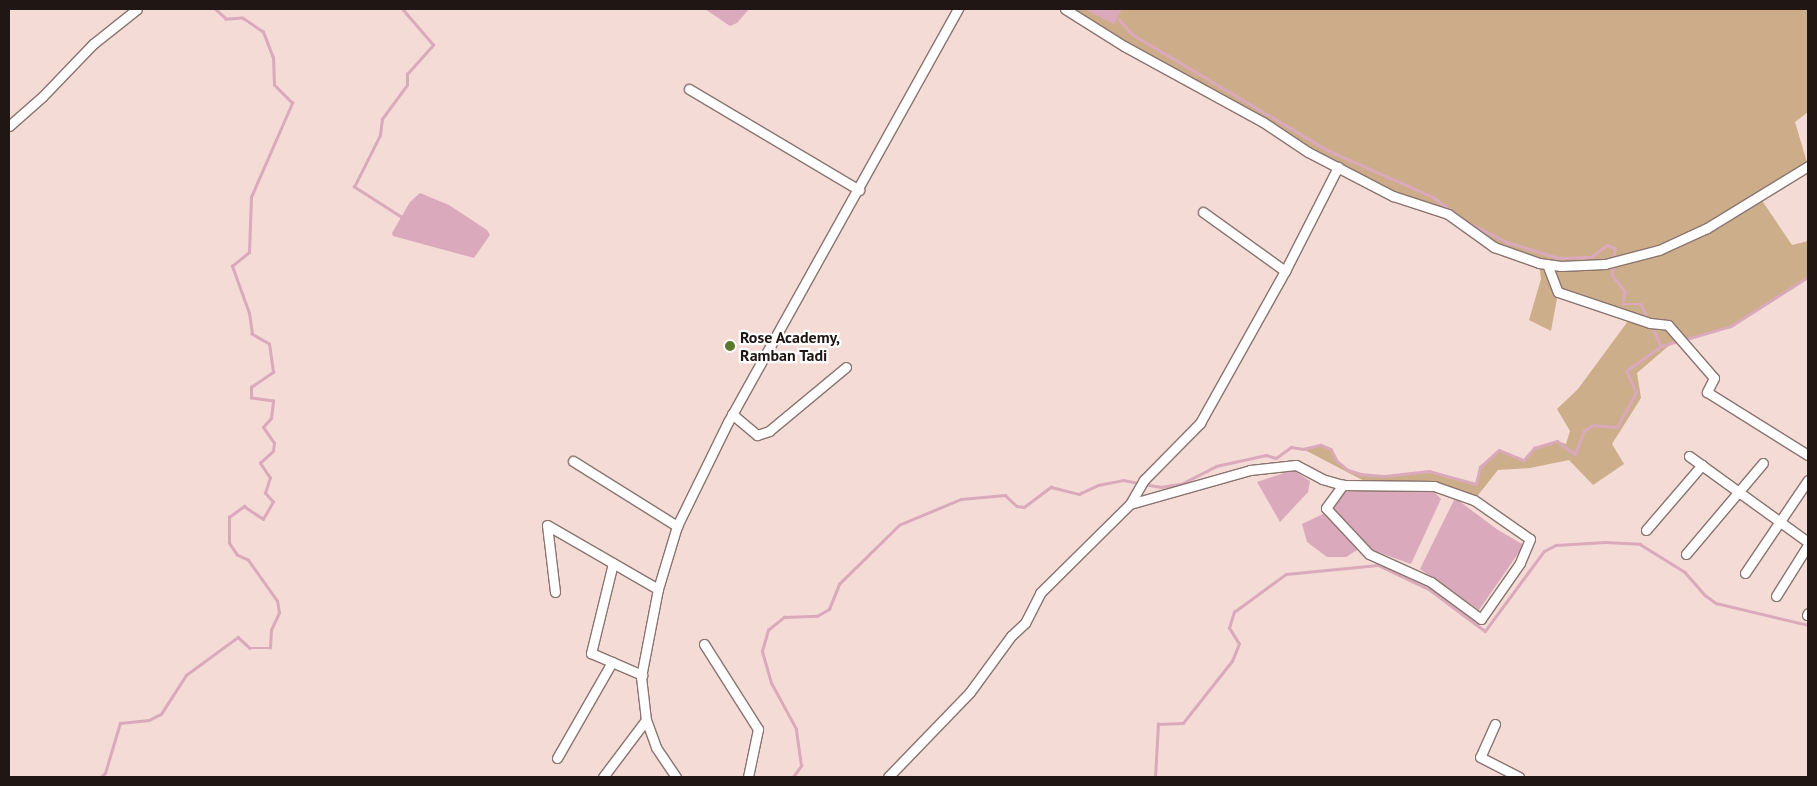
<!DOCTYPE html>
<style>
body{margin:0}
#map{position:relative;width:1817px;height:786px;overflow:hidden;background:#f4dbd6;font-family:"PT Sans",sans-serif}
div>[style]{position:absolute}
.green>*{inset:0;background:#cdae8a}
.forest>*{inset:0;background:#cdad89}
.water>*{inset:0;background:#daa9bc}
.stream>*{height:2.5px;margin:-1.25px;padding:0 1.25px;transform-origin:1.25px;border-radius:1.25px;background:#daa9bc}
.roads{filter:drop-shadow(1px 0 #8a746f) drop-shadow(-1px 0 #8a746f) drop-shadow(0 1px #8a746f) drop-shadow(0 -1px #8a746f)}
.minor>*{height:9px;margin:-4.5px;padding:0 4.5px;transform-origin:4.5px;border-radius:4.5px;background:#fff}
.dots>*{width:14px;height:14px;translate:-50% -50%;box-sizing:border-box;border:2px solid #fff;border-radius:50%}
span{translate:-50% -50%;white-space:nowrap;text-align:center;line-height:1.15;-webkit-text-stroke:4.5px #fff;paint-order:stroke}
.poi-label{font-size:16px;color:#201715;font-weight:700}
.left{translate:0 -50%;text-align:left}
.frame{position:absolute;inset:0;border:10px solid #201715;pointer-events:none}
</style>
<div id="map">
<div class="green">
<div style="clip-path:polygon(1759px 196px,1792px 245px,1808px 241px,1808px 277px,1731px 326px,1672px 343px,1637px 373px,1641px 398px,1612px 444px,1624px 464px,1593px 485px,1569px 460px,1530px 468px,1498px 470px,1474px 500px,1434px 486px,1372px 485px,1303px 449px,1321px 445px,1331px 449px,1337px 461px,1348px 470px,1361px 474px,1382px 476px,1429px 471px,1475px 484px,1480px 467px,1499px 450px,1524px 460px,1534px 448px,1557px 441px,1566px 444px,1570px 431px,1557px 409px,1578px 389px,1631px 317px,1558px 293px,1551px 331px,1529px 320px,1541px 279px,1539px 263px)"></div>
</div>
<div class="forest">
<div style="clip-path:polygon(1065px 9px,1808px 9px,1808px 112px,1795px 122px,1808px 166px,1707px 228px,1620px 261px,1561px 266px,1517px 257px,1448px 214px,1393px 196px)"></div>
</div>
<div class="water">
<div style="clip-path:polygon(705px 9px,749px 9px,737px 23px,730px 26px)"></div>
<div style="clip-path:polygon(1084px 9px,1122px 9px,1114px 24px)"></div>
<div style="clip-path:polygon(420px 193px,449px 205px,487px 230px,490px 235px,474px 258px,393px 236px,392px 233px,410px 202px)"></div>
<div style="clip-path:polygon(1293px 470px,1310px 481px,1308px 492px,1280px 522px,1257px 482px)"></div>
<div style="clip-path:polygon(1343px 490px,1433px 491px,1441px 499px,1411px 564px,1372px 550px,1332px 507px)"></div>
<div style="clip-path:polygon(1455px 498px,1498px 530px,1524px 545px,1479px 610px,1420px 569px)"></div>
<div style="clip-path:polygon(1327px 512px,1359px 549px,1346px 557px,1327px 557px,1307px 542px,1302px 524px)"></div>
</div>
<div class="stream">
<div style="left:1119px;top:19px;width:20px;rotate:49deg"></div>
<div style="left:1132px;top:34px;width:227px;rotate:30.7deg"></div>
<div style="left:1327px;top:150px;width:116px;rotate:23.9deg"></div>
<div style="left:1433px;top:197px;width:42px;rotate:36.3deg"></div>
<div style="left:1467px;top:222px;width:45px;rotate:26.6deg"></div>
<div style="left:1507px;top:242px;width:54px;rotate:17.1deg"></div>
<div style="left:1559px;top:258px;width:32px;rotate:-2deg"></div>
<div style="left:1591px;top:257px;width:20px;rotate:-37deg"></div>
<div style="left:1607px;top:245px;width:9px;rotate:21deg"></div>
<div style="left:1615px;top:248px;width:11px;rotate:95deg"></div>
<div style="left:401px;top:217px;width:56px;rotate:-147.4deg"></div>
<div style="left:354px;top:187px;width:58px;rotate:-63.4deg"></div>
<div style="left:380px;top:135px;width:16px;rotate:-83deg"></div>
<div style="left:382px;top:119px;width:42px;rotate:-53.7deg"></div>
<div style="left:407px;top:85px;width:11px;rotate:-90deg"></div>
<div style="left:407px;top:74px;width:39px;rotate:-48deg"></div>
<div style="left:433px;top:45px;width:48px;rotate:-130.7deg"></div>
<div style="left:1613px;top:265px;width:10px;rotate:96deg"></div>
<div style="left:1612px;top:275px;width:21px;rotate:51deg"></div>
<div style="left:1625px;top:291px;width:13px;rotate:99deg"></div>
<div style="left:1623px;top:304px;width:18px"></div>
<div style="left:1641px;top:304px;width:19px;rotate:65deg"></div>
<div style="left:1652px;top:326px;width:22px;rotate:66deg"></div>
<div style="left:1661px;top:346px;width:18px;rotate:-16deg"></div>
<div style="left:1683px;top:340px;width:50px;rotate:-16.3deg"></div>
<div style="left:1731px;top:326px;width:91px;rotate:-32.5deg"></div>
<div style="left:1144px;top:484px;width:17px;rotate:10deg"></div>
<div style="left:1161px;top:487px;width:20px;rotate:-9deg"></div>
<div style="left:1181px;top:484px;width:39px;rotate:-27deg"></div>
<div style="left:1216px;top:466px;width:51px;rotate:-12.4deg"></div>
<div style="left:1266px;top:455px;width:10px;rotate:17deg"></div>
<div style="left:1276px;top:458px;width:19px;rotate:-36deg"></div>
<div style="left:1291px;top:447px;width:12px;rotate:9deg"></div>
<div style="left:1303px;top:449px;width:18px;rotate:-13deg"></div>
<div style="left:1321px;top:445px;width:11px;rotate:22deg"></div>
<div style="left:1331px;top:449px;width:13px;rotate:63deg"></div>
<div style="left:1337px;top:461px;width:14px;rotate:39deg"></div>
<div style="left:1348px;top:470px;width:14px;rotate:17deg"></div>
<div style="left:1361px;top:474px;width:24px;rotate:5deg"></div>
<div style="left:1385px;top:476px;width:44px;rotate:-6.5deg"></div>
<div style="left:1429px;top:471px;width:49px;rotate:15.5deg"></div>
<div style="left:1476px;top:484px;width:17px;rotate:-77deg"></div>
<div style="left:1480px;top:467px;width:25px;rotate:-42deg"></div>
<div style="left:1499px;top:450px;width:27px;rotate:22deg"></div>
<div style="left:1524px;top:460px;width:16px;rotate:-50deg"></div>
<div style="left:1534px;top:448px;width:24px;rotate:-17deg"></div>
<div style="left:1557px;top:441px;width:22px;rotate:36deg"></div>
<div style="left:1575px;top:454px;width:25px;rotate:-69deg"></div>
<div style="left:1584px;top:431px;width:11px;rotate:-34deg"></div>
<div style="left:1593px;top:425px;width:24px;rotate:5deg"></div>
<div style="left:1617px;top:427px;width:39px;rotate:-61deg"></div>
<div style="left:1636px;top:393px;width:24px;rotate:-114deg"></div>
<div style="left:1626px;top:371px;width:43px;rotate:-35.5deg"></div>
<div style="left:101px;top:777px;width:6px;rotate:-45deg"></div>
<div style="left:105px;top:773px;width:52px;rotate:-73.3deg"></div>
<div style="left:120px;top:723px;width:29px;rotate:-6deg"></div>
<div style="left:149px;top:720px;width:13px;rotate:-27deg"></div>
<div style="left:161px;top:714px;width:46px;rotate:-57.3deg"></div>
<div style="left:186px;top:675px;width:64px;rotate:-36.2deg"></div>
<div style="left:238px;top:637px;width:16px;rotate:43deg"></div>
<div style="left:250px;top:648px;width:20px"></div>
<div style="left:270px;top:648px;width:18px;rotate:-87deg"></div>
<div style="left:271px;top:630px;width:19px;rotate:-65deg"></div>
<div style="left:279px;top:613px;width:12px;rotate:-99deg"></div>
<div style="left:277px;top:601px;width:50px;rotate:-125.3deg"></div>
<div style="left:248px;top:560px;width:12px;rotate:-156deg"></div>
<div style="left:237px;top:555px;width:14px;rotate:-124deg"></div>
<div style="left:229px;top:543px;width:26px;rotate:-90deg"></div>
<div style="left:229px;top:517px;width:19px;rotate:-36deg"></div>
<div style="left:244px;top:506px;width:23px;rotate:34deg"></div>
<div style="left:263px;top:519px;width:20px;rotate:-60deg"></div>
<div style="left:273px;top:502px;width:12px;rotate:-132deg"></div>
<div style="left:265px;top:493px;width:16px;rotate:-72deg"></div>
<div style="left:270px;top:478px;width:18px;rotate:-124deg"></div>
<div style="left:260px;top:463px;width:18px;rotate:-43deg"></div>
<div style="left:273px;top:451px;width:8px;rotate:-83deg"></div>
<div style="left:274px;top:443px;width:19px;rotate:-125deg"></div>
<div style="left:263px;top:427px;width:12px;rotate:-48deg"></div>
<div style="left:271px;top:418px;width:17px;rotate:-83deg"></div>
<div style="left:273px;top:401px;width:22px;rotate:-172deg"></div>
<div style="left:251px;top:398px;width:11px;rotate:-90deg"></div>
<div style="left:251px;top:387px;width:27px;rotate:-34deg"></div>
<div style="left:273px;top:372px;width:28px;rotate:-98deg"></div>
<div style="left:269px;top:344px;width:20px;rotate:-150deg"></div>
<div style="left:252px;top:334px;width:21px;rotate:-98deg"></div>
<div style="left:249px;top:313px;width:50px;rotate:-109.9deg"></div>
<div style="left:232px;top:266px;width:22px;rotate:-39deg"></div>
<div style="left:249px;top:252px;width:55px;rotate:-87.9deg"></div>
<div style="left:251px;top:197px;width:103px;rotate:-66.4deg"></div>
<div style="left:292px;top:103px;width:25px;rotate:-135deg"></div>
<div style="left:274px;top:85px;width:27px;rotate:-92deg"></div>
<div style="left:273px;top:58px;width:28px;rotate:-111deg"></div>
<div style="left:263px;top:32px;width:25px;rotate:-146deg"></div>
<div style="left:242px;top:18px;width:16px;rotate:176deg"></div>
<div style="left:226px;top:19px;width:15px;rotate:-138deg"></div>
<div style="left:793px;top:777px;width:14px;rotate:-54deg"></div>
<div style="left:801px;top:766px;width:37px;rotate:-98deg"></div>
<div style="left:796px;top:729px;width:52px;rotate:-118.5deg"></div>
<div style="left:771px;top:683px;width:33px;rotate:-106deg"></div>
<div style="left:762px;top:651px;width:22px;rotate:-74deg"></div>
<div style="left:768px;top:630px;width:21px;rotate:-39deg"></div>
<div style="left:784px;top:617px;width:33px;rotate:-2deg"></div>
<div style="left:817px;top:616px;width:14px;rotate:-30deg"></div>
<div style="left:829px;top:609px;width:27px;rotate:-68deg"></div>
<div style="left:839px;top:584px;width:84px;rotate:-44.5deg"></div>
<div style="left:899px;top:525px;width:67px;rotate:-22.8deg"></div>
<div style="left:961px;top:499px;width:44px;rotate:-5.2deg"></div>
<div style="left:1005px;top:495px;width:16px;rotate:43deg"></div>
<div style="left:1017px;top:506px;width:7px;rotate:8deg"></div>
<div style="left:1024px;top:507px;width:34px;rotate:-37deg"></div>
<div style="left:1051px;top:487px;width:29px;rotate:14deg"></div>
<div style="left:1079px;top:494px;width:21px;rotate:-25deg"></div>
<div style="left:1098px;top:485px;width:25px;rotate:-11deg"></div>
<div style="left:1123px;top:480px;width:16px;rotate:11deg"></div>
<div style="left:1155px;top:777px;width:53px;rotate:-86.8deg"></div>
<div style="left:1158px;top:724px;width:25px;rotate:-2deg"></div>
<div style="left:1183px;top:723px;width:79px;rotate:-51.7deg"></div>
<div style="left:1232px;top:661px;width:18px;rotate:-68deg"></div>
<div style="left:1239px;top:644px;width:19px;rotate:-122deg"></div>
<div style="left:1229px;top:628px;width:17px;rotate:-73deg"></div>
<div style="left:1234px;top:612px;width:64px;rotate:-36.2deg"></div>
<div style="left:1286px;top:574px;width:92px;rotate:-5.6deg"></div>
<div style="left:1378px;top:565px;width:56px;rotate:25.2deg"></div>
<div style="left:1429px;top:589px;width:70px;rotate:36.9deg"></div>
<div style="left:1485px;top:631px;width:99px;rotate:-53.6deg"></div>
<div style="left:1544px;top:551px;width:13px;rotate:-27deg"></div>
<div style="left:1556px;top:545px;width:49px;rotate:-3.5deg"></div>
<div style="left:1605px;top:542px;width:35px;rotate:3deg"></div>
<div style="left:1640px;top:544px;width:53px;rotate:31.9deg"></div>
<div style="left:1685px;top:572px;width:30px;rotate:49deg"></div>
<div style="left:1705px;top:595px;width:14px;rotate:36deg"></div>
<div style="left:1716px;top:603px;width:95px;rotate:13.4deg"></div>
</div>
<div class="roads">
<div class="minor">
<div style="left:1065px;top:9px;width:70px;rotate:32.1deg"></div>
<div style="left:1124px;top:46px;width:158px;rotate:28.7deg"></div>
<div style="left:1263px;top:122px;width:54px;rotate:33.7deg"></div>
<div style="left:1308px;top:152px;width:96px;rotate:27.4deg"></div>
<div style="left:1393px;top:196px;width:58px;rotate:18.1deg"></div>
<div style="left:1448px;top:214px;width:57px;rotate:35.7deg"></div>
<div style="left:1494px;top:247px;width:48px;rotate:19.6deg"></div>
<div style="left:1539px;top:263px;width:22px;rotate:8deg"></div>
<div style="left:1561px;top:266px;width:44px;rotate:-2.6deg"></div>
<div style="left:1605px;top:264px;width:56px;rotate:-14.5deg"></div>
<div style="left:1659px;top:250px;width:53px;rotate:-24.6deg"></div>
<div style="left:1707px;top:228px;width:119px;rotate:-31.5deg"></div>
<div style="left:689px;top:89px;width:198px;rotate:30.7deg"></div>
<div style="left:9px;top:126px;width:44px;rotate:-41.3deg"></div>
<div style="left:42px;top:97px;width:74px;rotate:-46.1deg"></div>
<div style="left:93px;top:44px;width:56px;rotate:-38.5deg"></div>
<div style="left:1203px;top:212px;width:101px;rotate:35.7deg"></div>
<div style="left:1547px;top:264px;width:30px;rotate:69deg"></div>
<div style="left:1558px;top:292px;width:97px;rotate:18.6deg"></div>
<div style="left:1650px;top:323px;width:18px;rotate:6deg"></div>
<div style="left:1668px;top:325px;width:70px;rotate:49deg"></div>
<div style="left:1714px;top:378px;width:16px;rotate:117deg"></div>
<div style="left:1707px;top:392px;width:119px;rotate:32deg"></div>
<div style="left:732px;top:414px;width:33px;rotate:40deg"></div>
<div style="left:757px;top:435px;width:13px;rotate:-18deg"></div>
<div style="left:769px;top:431px;width:100px;rotate:-39.7deg"></div>
<div style="left:1689px;top:456px;width:147px;rotate:35.9deg"></div>
<div style="left:573px;top:461px;width:123px;rotate:32deg"></div>
<div style="left:1130px;top:504px;width:125px;rotate:-15.8deg"></div>
<div style="left:1250px;top:470px;width:46px;rotate:-6.2deg"></div>
<div style="left:1296px;top:465px;width:30px;rotate:28deg"></div>
<div style="left:1322px;top:479px;width:22px;rotate:16deg"></div>
<div style="left:1343px;top:485px;width:91px;rotate:0.6deg"></div>
<div style="left:1434px;top:486px;width:42px;rotate:19.3deg"></div>
<div style="left:1474px;top:500px;width:68px;rotate:34.9deg"></div>
<div style="left:1530px;top:539px;width:26px;rotate:113deg"></div>
<div style="left:1520px;top:563px;width:68px;rotate:124.9deg"></div>
<div style="left:1481px;top:619px;width:62px;rotate:-143.5deg"></div>
<div style="left:1431px;top:582px;width:68px;rotate:-155.7deg"></div>
<div style="left:1369px;top:554px;width:63px;rotate:-133.1deg"></div>
<div style="left:1326px;top:508px;width:29px;rotate:-54deg"></div>
<div style="left:1646px;top:530px;width:86px;rotate:-49.3deg"></div>
<div style="left:1686px;top:554px;width:119px;rotate:-49.8deg"></div>
<div style="left:613px;top:563px;width:93px;rotate:103.7deg"></div>
<div style="left:591px;top:653px;width:56px;rotate:23.3deg"></div>
<div style="left:1745px;top:573px;width:112px;rotate:-55.9deg"></div>
<div style="left:555px;top:592px;width:67px;rotate:-96.8deg"></div>
<div style="left:547px;top:525px;width:128px;rotate:30deg"></div>
<div style="left:1776px;top:596px;width:60px;rotate:-57.9deg"></div>
<div style="left:1807px;top:615px;width:2px;rotate:-63deg"></div>
<div style="left:704px;top:644px;width:101px;rotate:57.6deg"></div>
<div style="left:758px;top:729px;width:49px;rotate:101.8deg"></div>
<div style="left:1495px;top:724px;width:36px;rotate:114deg"></div>
<div style="left:1480px;top:757px;width:44px;rotate:27.1deg"></div>
<div style="left:557px;top:758px;width:111px;rotate:-60.2deg"></div>
<div style="left:603px;top:777px;width:71px;rotate:-53deg"></div>
<div style="left:676px;top:777px;width:36px;rotate:-124deg"></div>
<div style="left:656px;top:747px;width:29px;rotate:-110deg"></div>
<div style="left:646px;top:720px;width:43px;rotate:-96.6deg"></div>
<div style="left:641px;top:677px;width:90px;rotate:-79.1deg"></div>
<div style="left:658px;top:589px;width:66px;rotate:-73.2deg"></div>
<div style="left:677px;top:526px;width:116px;rotate:-63.9deg"></div>
<div style="left:728px;top:422px;width:473px;rotate:-60.9deg"></div>
<div style="left:888px;top:777px;width:118px;rotate:-46deg"></div>
<div style="left:970px;top:692px;width:69px;rotate:-53.8deg"></div>
<div style="left:1011px;top:636px;width:19px;rotate:-43deg"></div>
<div style="left:1025px;top:623px;width:34px;rotate:-63deg"></div>
<div style="left:1040px;top:593px;width:127px;rotate:-44.7deg"></div>
<div style="left:1130px;top:504px;width:28px;rotate:-60deg"></div>
<div style="left:1144px;top:480px;width:80px;rotate:-45.5deg"></div>
<div style="left:1200px;top:423px;width:174px;rotate:-60.8deg"></div>
<div style="left:1285px;top:271px;width:117px;rotate:-63deg"></div>
</div>
</div>
<div class="dots">
<div style="left:730px;top:346px;background:#5c792e"></div>
</div>
<div class="poi-label">
<span class="left" style="left:740px;top:346px">Rose Academy,<br>Ramban Tadi</span>
</div>
<div class="frame"></div>
</div>
